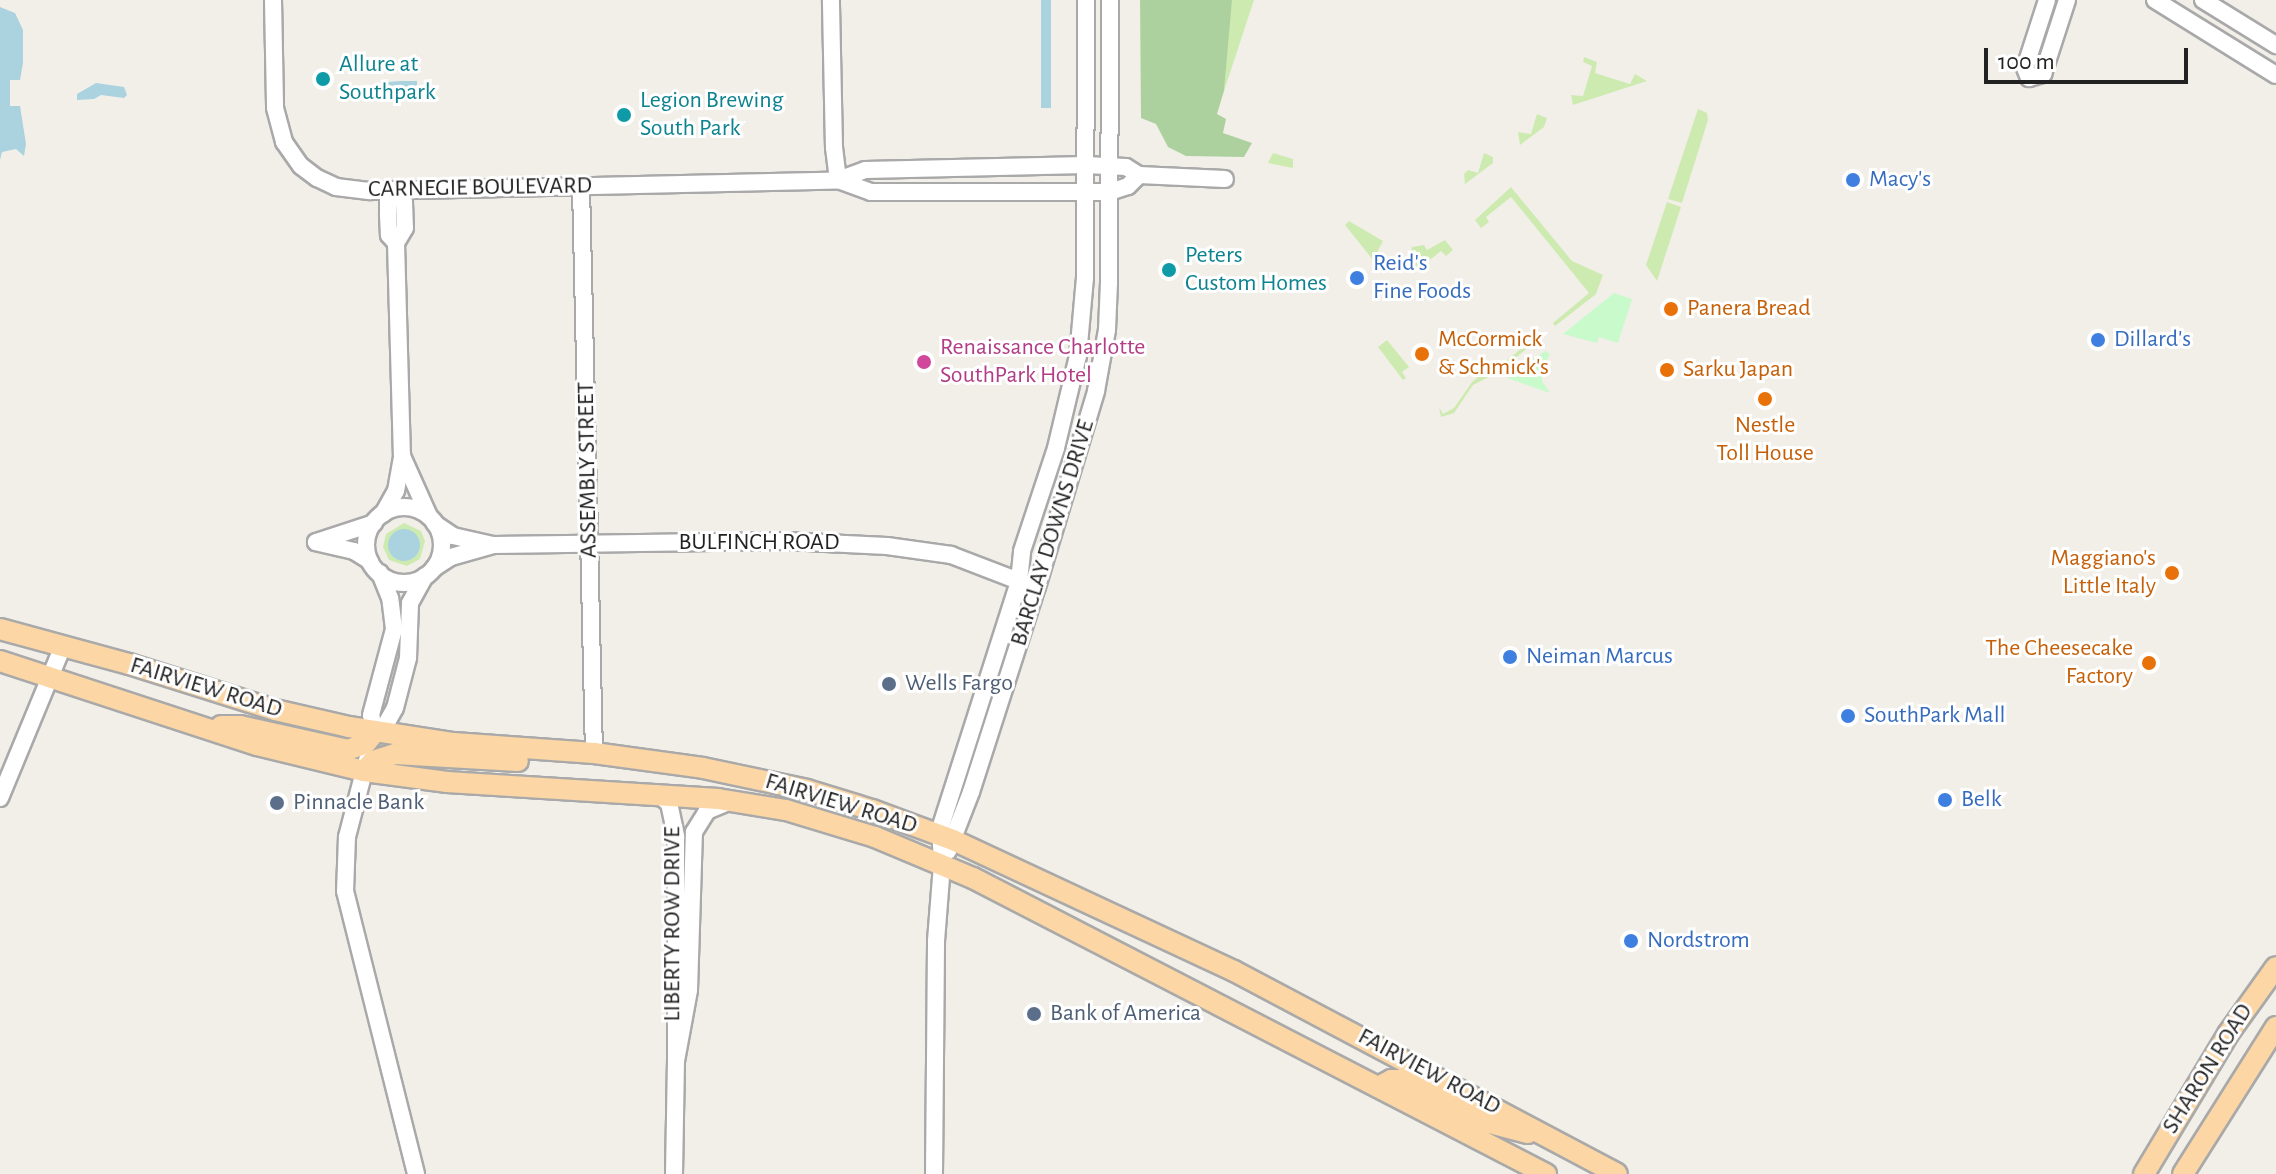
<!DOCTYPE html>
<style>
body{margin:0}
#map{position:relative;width:2276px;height:1174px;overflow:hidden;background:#f2efe9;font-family:"Alegreya Sans",sans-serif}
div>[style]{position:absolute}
.grass>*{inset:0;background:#cdebb0}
.forest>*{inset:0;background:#add19e}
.park>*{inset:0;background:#c8facc}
.water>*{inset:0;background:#aad3df;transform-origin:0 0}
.round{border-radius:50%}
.roads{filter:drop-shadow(2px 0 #a9a9a9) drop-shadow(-2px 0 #a9a9a9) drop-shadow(0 2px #a9a9a9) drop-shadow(0 -2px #a9a9a9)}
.minor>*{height:16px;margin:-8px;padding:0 8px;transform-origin:8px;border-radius:8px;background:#fff}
.minor>.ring{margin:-8px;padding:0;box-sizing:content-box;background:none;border:16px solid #fff;border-radius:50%}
.major>*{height:20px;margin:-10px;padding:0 10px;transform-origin:10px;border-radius:10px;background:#fcd6a4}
.dots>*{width:22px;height:22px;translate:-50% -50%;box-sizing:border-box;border:4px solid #fff;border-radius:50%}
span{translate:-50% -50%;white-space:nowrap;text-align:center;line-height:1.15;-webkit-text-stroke:6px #fff;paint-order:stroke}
.culture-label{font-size:24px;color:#0d838f}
.left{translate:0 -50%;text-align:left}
.shop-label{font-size:24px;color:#366cbe}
.street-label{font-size:24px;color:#222}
.food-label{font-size:24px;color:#c56008}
.right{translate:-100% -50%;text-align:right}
.hotel-label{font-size:24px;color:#b23c85}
.service-label{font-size:24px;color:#4e5e75}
.scale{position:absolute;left:1984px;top:48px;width:204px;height:36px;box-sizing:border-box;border:4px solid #222;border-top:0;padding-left:10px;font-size:24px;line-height:28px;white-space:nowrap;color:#222;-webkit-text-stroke:6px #fff;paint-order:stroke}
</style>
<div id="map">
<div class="grass">
<div style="clip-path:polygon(1232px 0,1254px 0,1224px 91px,1230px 10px)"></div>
<div style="clip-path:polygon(1584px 57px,1597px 62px,1595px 73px,1630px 84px,1635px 74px,1647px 81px,1573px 105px,1571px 95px,1583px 96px,1592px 66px,1583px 62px)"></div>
<div style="clip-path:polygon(1698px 109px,1707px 113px,1708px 120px,1682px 203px,1668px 199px)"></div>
<div style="clip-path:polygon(1537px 114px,1547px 118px,1544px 127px,1520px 145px,1518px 132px,1531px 134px)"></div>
<div style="clip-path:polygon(1273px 153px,1293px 159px,1293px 168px,1268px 163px)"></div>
<div style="clip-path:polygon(1484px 153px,1493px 157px,1493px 163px,1465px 184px,1464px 174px,1468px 170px,1478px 173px)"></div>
<div style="clip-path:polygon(1511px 187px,1572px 261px,1603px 275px,1596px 294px,1555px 326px,1553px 323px,1589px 293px,1511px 197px,1486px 217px,1489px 222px,1481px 228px,1475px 220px)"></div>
<div style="clip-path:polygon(1667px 202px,1681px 207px,1657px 281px,1646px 265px)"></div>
<div style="clip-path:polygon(1349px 221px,1383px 241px,1373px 260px,1345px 225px)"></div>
<div style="clip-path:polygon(1445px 240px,1453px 250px,1446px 256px,1441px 251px,1415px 272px,1409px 259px,1412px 247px,1424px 245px,1427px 250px)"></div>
<div style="clip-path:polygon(1387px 340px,1409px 367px,1402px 372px,1406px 378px,1403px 380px,1378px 347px)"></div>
<div style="clip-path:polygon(1528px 343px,1530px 346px,1498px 372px,1473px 385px,1454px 413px,1441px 417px,1439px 407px,1443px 414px,1454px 408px,1472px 382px,1490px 367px,1494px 371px)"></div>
<div style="clip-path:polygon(404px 523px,421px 531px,425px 541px,420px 559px,407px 566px,389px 560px,383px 547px,386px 534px)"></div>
</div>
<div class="forest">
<div style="clip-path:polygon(1140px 0,1232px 0,1224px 91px,1217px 114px,1226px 119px,1223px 133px,1252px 143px,1244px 157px,1186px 156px,1168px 147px,1156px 124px,1141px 118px)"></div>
</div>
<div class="park">
<div style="clip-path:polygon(1614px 293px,1632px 299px,1618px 343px,1599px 337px,1597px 343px,1563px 334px)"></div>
<div style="clip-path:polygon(1545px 351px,1550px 354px,1542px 369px,1542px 381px,1550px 393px,1507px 378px)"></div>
</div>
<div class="water">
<div style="left:1041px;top:0;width:10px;height:108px"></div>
<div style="clip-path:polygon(0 7px,15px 13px,23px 30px,23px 63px,20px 80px,10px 80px,10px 106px,20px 106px,26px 144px,24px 156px,16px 149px,2px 152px,0 160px)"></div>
<div style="clip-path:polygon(400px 81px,417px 81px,417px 101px,411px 98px,389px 101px,388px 82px)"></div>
<div style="clip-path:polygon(96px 83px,124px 87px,127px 95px,124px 98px,101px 95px,94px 99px,77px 100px,77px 94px)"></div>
<div class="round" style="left:388px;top:529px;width:32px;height:32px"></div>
</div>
<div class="roads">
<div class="minor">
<div style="left:273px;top:0;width:108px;rotate:88.9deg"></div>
<div style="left:275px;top:108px;width:35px;rotate:75deg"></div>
<div style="left:284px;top:142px;width:29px;rotate:55deg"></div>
<div style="left:301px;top:166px;width:20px;rotate:37deg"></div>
<div style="left:317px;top:178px;width:21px;rotate:25deg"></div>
<div style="left:336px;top:187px;width:35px;rotate:7deg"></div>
<div style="left:371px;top:191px;width:467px;rotate:-1.3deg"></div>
<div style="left:838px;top:180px;width:32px;rotate:-97deg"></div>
<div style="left:834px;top:148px;width:148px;rotate:-91.2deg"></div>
<div style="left:2047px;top:0;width:71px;rotate:107.9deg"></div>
<div style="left:2025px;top:68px;width:11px;rotate:68deg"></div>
<div style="left:2029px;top:78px;width:15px;rotate:-16deg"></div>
<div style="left:2043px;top:74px;width:78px;rotate:-72deg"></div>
<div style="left:2155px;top:0;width:142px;rotate:31.8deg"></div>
<div style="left:2203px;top:0;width:86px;rotate:31.7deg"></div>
<div style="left:1139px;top:175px;width:16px;rotate:135deg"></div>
<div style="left:1128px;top:186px;width:19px;rotate:162deg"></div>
<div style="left:1110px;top:192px;width:239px;rotate:180deg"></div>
<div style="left:871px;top:192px;width:35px;rotate:-160deg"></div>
<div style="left:838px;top:180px;width:29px;rotate:-20deg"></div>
<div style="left:865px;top:170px;width:221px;rotate:-1.3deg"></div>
<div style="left:1086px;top:165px;width:40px;rotate:2.9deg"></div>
<div style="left:1126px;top:167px;width:15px;rotate:32deg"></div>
<div style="left:1139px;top:175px;width:86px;rotate:2.7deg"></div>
<div style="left:581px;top:186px;width:567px;rotate:88.69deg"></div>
<div style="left:395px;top:190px;width:15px;rotate:53deg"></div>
<div style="left:404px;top:202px;width:26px;rotate:88deg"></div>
<div style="left:405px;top:228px;width:17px;rotate:121deg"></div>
<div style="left:396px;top:243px;width:11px;rotate:-131deg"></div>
<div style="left:389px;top:235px;width:21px;rotate:-93deg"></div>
<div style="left:388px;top:214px;width:16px;rotate:-90deg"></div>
<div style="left:388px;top:198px;width:11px;rotate:-49deg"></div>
<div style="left:396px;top:243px;width:213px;rotate:88.4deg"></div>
<div class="ring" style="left:366px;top:507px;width:60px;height:60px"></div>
<div style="left:383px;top:514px;width:26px;rotate:-61deg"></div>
<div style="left:396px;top:491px;width:36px;rotate:-80deg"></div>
<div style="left:402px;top:456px;width:66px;rotate:65.8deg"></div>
<div style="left:493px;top:545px;width:293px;rotate:-0.8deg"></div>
<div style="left:786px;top:541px;width:101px;rotate:2.8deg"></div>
<div style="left:887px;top:546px;width:65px;rotate:8deg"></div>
<div style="left:951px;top:555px;width:84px;rotate:21deg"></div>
<div style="left:370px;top:561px;width:19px;rotate:-148deg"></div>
<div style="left:354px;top:551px;width:39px;rotate:-167deg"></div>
<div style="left:316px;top:542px;width:61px;rotate:-18.1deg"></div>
<div style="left:434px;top:568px;width:20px;rotate:-33deg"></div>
<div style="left:451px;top:557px;width:44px;rotate:-15.9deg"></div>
<div style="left:493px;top:545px;width:41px;rotate:-167.3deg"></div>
<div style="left:453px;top:536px;width:22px;rotate:-146deg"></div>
<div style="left:375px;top:732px;width:14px;rotate:-36deg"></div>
<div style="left:386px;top:724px;width:18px;rotate:-61deg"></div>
<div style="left:395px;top:708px;width:52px;rotate:-75.4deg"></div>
<div style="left:408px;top:658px;width:55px;rotate:-87.9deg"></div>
<div style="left:410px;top:603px;width:31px;rotate:-61deg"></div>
<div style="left:375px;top:732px;width:17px;rotate:-103deg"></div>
<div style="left:371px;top:715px;width:89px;rotate:-75deg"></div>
<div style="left:394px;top:629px;width:31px;rotate:-97deg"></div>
<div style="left:390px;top:598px;width:27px;rotate:-112deg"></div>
<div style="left:367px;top:760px;width:80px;rotate:104.6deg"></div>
<div style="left:347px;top:837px;width:54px;rotate:92.1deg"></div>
<div style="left:345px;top:891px;width:292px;rotate:75.9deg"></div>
<div style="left:656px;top:793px;width:16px;rotate:38deg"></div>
<div style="left:669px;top:803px;width:35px;rotate:78deg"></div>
<div style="left:676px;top:837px;width:224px;rotate:90deg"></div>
<div style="left:676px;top:1061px;width:72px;rotate:-79.6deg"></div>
<div style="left:689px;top:990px;width:158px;rotate:-88.2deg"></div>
<div style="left:694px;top:832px;width:25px;rotate:-58deg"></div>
<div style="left:707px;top:811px;width:23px;rotate:-23deg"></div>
<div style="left:0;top:798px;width:165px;rotate:-67.5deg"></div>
<div style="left:948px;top:851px;width:63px;rotate:-68.7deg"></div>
<div style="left:971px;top:792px;width:215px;rotate:-72.2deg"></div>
<div style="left:1037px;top:587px;width:205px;rotate:-73.2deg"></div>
<div style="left:1096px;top:391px;width:62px;rotate:-79.8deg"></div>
<div style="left:1107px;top:330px;width:47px;rotate:-87.6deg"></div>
<div style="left:1109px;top:283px;width:283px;rotate:-89.8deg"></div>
<div style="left:674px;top:1174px;width:113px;rotate:-89deg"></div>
<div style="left:934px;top:1174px;width:233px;rotate:-89.5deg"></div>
<div style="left:936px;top:941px;width:77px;rotate:-85.5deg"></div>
<div style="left:942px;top:864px;width:35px;rotate:-93deg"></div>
<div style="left:940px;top:829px;width:260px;rotate:-72.3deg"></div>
<div style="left:1019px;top:581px;width:30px;rotate:-84deg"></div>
<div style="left:1022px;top:551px;width:108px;rotate:-71.7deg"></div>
<div style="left:1056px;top:448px;width:95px;rotate:-76.6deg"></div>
<div style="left:1078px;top:356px;width:78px;rotate:-84.9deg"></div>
<div style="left:1085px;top:278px;width:278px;rotate:-89.8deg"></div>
</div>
<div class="major">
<div style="left:0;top:629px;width:134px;rotate:15.2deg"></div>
<div style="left:129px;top:664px;width:153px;rotate:17.5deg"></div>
<div style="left:275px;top:710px;width:76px;rotate:12.9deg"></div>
<div style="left:349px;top:727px;width:106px;rotate:8.7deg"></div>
<div style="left:454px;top:743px;width:140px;rotate:4.1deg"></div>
<div style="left:594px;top:753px;width:110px;rotate:7.8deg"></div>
<div style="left:703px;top:768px;width:106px;rotate:11.9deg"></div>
<div style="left:807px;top:790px;width:68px;rotate:17.1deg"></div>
<div style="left:872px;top:810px;width:86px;rotate:20.3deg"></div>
<div style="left:953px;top:840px;width:310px;rotate:25deg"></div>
<div style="left:1234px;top:971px;width:433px;rotate:27.9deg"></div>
<div style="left:0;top:661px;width:270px;rotate:18.1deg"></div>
<div style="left:257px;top:745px;width:110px;rotate:13.7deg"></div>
<div style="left:364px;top:771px;width:84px;rotate:7.5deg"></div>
<div style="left:447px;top:782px;width:272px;rotate:3.6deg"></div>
<div style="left:718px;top:799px;width:69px;rotate:9.2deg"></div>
<div style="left:786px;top:810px;width:93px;rotate:16.9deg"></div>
<div style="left:875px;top:837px;width:106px;rotate:22.7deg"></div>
<div style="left:973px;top:878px;width:645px;rotate:27.32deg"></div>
<div style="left:221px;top:726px;width:19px"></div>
<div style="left:240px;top:726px;width:111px;rotate:12.5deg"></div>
<div style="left:348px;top:750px;width:19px;rotate:-21deg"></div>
<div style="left:366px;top:743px;width:14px;rotate:-51deg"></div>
<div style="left:364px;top:771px;width:13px;rotate:-48deg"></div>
<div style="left:373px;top:761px;width:23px;rotate:-18deg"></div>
<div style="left:395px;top:754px;width:123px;rotate:3.3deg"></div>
<div style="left:1378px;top:1087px;width:15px;rotate:-28deg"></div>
<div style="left:1391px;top:1080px;width:12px"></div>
<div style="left:1403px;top:1080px;width:97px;rotate:26.3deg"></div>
<div style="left:1490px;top:1123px;width:39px;rotate:15deg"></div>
<div style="left:2144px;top:1174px;width:163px;rotate:-59deg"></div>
<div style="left:2228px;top:1034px;width:82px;rotate:-54.4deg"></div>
<div style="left:2183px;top:1174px;width:174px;rotate:-57.7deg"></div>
</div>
</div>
<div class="dots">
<div style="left:323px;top:79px;background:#0f9aa8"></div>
<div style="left:624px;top:115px;background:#0f9aa8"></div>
<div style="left:1853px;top:180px;background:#3f7fe0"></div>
<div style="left:1169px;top:270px;background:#0f9aa8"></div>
<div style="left:1357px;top:278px;background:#3f7fe0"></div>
<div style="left:1671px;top:309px;background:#e8710a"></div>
<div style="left:2098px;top:340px;background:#3f7fe0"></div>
<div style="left:1422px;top:354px;background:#e8710a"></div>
<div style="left:924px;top:362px;background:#d1479c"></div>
<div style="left:1667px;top:370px;background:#e8710a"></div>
<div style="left:1765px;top:399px;background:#e8710a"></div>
<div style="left:2172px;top:573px;background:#e8710a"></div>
<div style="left:1510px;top:657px;background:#3f7fe0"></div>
<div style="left:2149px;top:663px;background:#e8710a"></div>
<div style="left:889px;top:684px;background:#5c6f8a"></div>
<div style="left:1848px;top:716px;background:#3f7fe0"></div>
<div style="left:1945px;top:800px;background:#3f7fe0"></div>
<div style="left:277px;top:803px;background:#5c6f8a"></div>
<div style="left:1631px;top:941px;background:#3f7fe0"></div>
<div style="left:1034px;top:1014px;background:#5c6f8a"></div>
</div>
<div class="culture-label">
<span class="left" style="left:339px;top:79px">Allure at<br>Southpark</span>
<span class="left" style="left:640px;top:115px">Legion Brewing<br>South Park</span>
<span class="left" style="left:1185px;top:270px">Peters<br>Custom Homes</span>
</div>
<div class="shop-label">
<span class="left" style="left:1869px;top:180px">Macy's</span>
<span class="left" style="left:1373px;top:278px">Reid's<br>Fine Foods</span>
<span class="left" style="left:2114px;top:340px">Dillard's</span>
<span class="left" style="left:1526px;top:657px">Neiman Marcus</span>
<span class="left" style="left:1864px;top:716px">SouthPark Mall</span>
<span class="left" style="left:1961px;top:800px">Belk</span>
<span class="left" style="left:1647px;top:941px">Nordstrom</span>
</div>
<div class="street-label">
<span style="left:480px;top:188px;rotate:-1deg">CARNEGIE BOULEVARD</span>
<span style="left:588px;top:470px;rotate:-91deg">ASSEMBLY STREET</span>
<span style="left:1053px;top:533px;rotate:-73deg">BARCLAY DOWNS DRIVE</span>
<span style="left:759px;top:543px">BULFINCH ROAD</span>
<span style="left:206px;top:688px;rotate:17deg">FAIRVIEW ROAD</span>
<span style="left:841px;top:804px;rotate:17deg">FAIRVIEW ROAD</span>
<span style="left:673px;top:924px;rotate:-90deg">LIBERTY ROW DRIVE</span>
<span style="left:2208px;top:1069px;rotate:-58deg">SHARON ROAD</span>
<span style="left:1429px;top:1072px;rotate:28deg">FAIRVIEW ROAD</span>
</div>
<div class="food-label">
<span class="left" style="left:1687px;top:309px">Panera Bread</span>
<span class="left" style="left:1438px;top:354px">McCormick<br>&amp; Schmick's</span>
<span class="left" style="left:1683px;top:370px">Sarku Japan</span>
<span style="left:1765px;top:440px">Nestle<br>Toll House</span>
<span class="right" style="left:2156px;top:573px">Maggiano's<br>Little Italy</span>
<span class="right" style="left:2133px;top:663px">The Cheesecake<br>Factory</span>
</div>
<div class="hotel-label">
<span class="left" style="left:940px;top:362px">Renaissance Charlotte<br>SouthPark Hotel</span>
</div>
<div class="service-label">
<span class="left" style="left:905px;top:684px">Wells Fargo</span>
<span class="left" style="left:293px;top:803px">Pinnacle Bank</span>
<span class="left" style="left:1050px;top:1014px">Bank of America</span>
</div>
<div class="scale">100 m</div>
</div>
